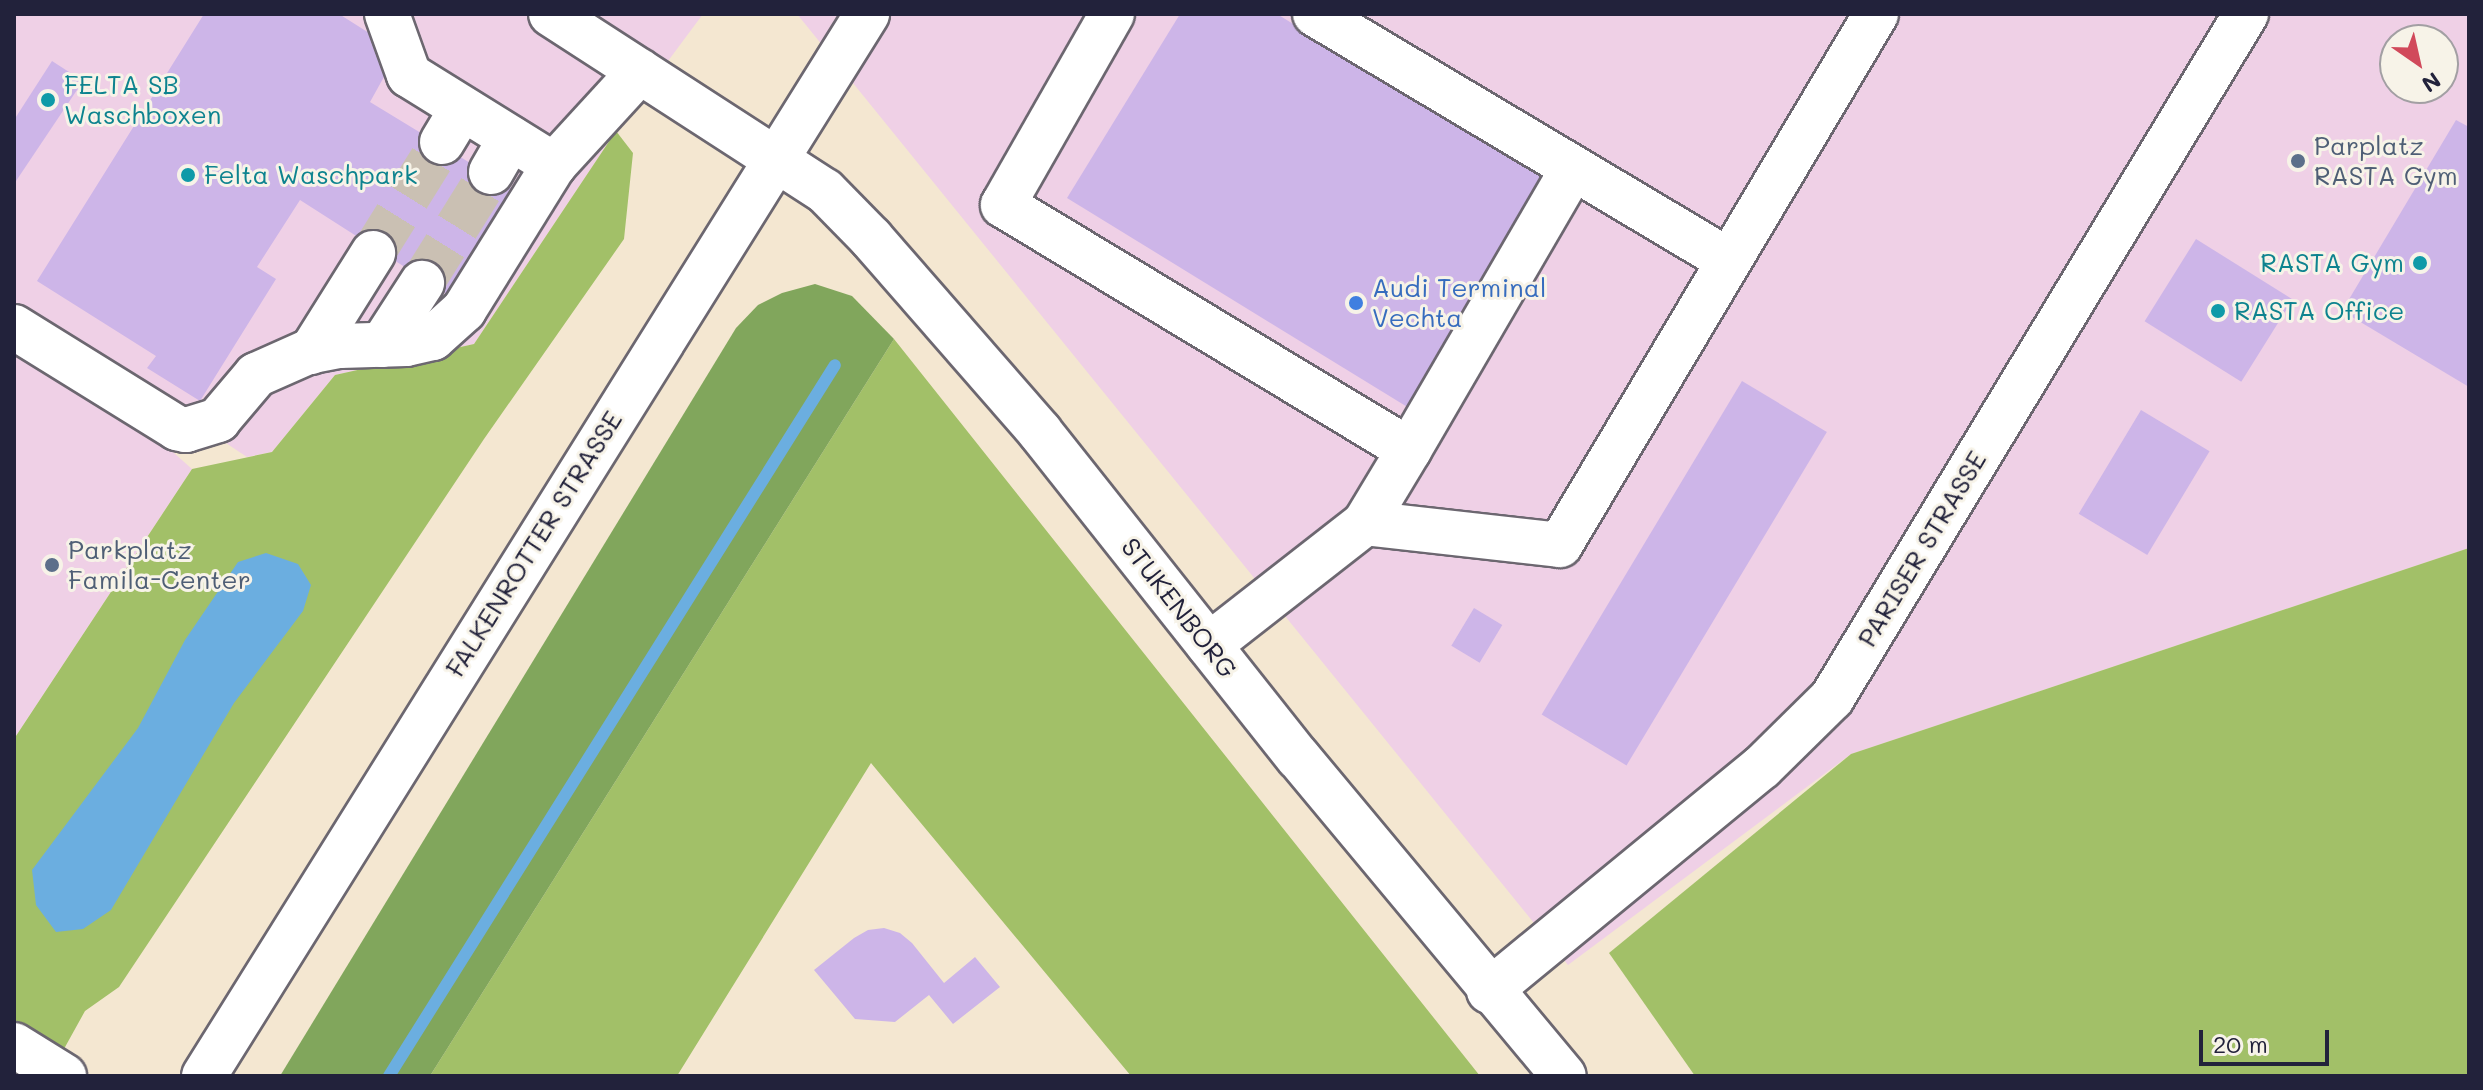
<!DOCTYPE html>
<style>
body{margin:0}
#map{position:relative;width:2483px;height:1090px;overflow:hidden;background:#f4e7d1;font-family:Mali,sans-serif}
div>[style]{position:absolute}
.built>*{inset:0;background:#efd0e6}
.green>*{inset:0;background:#a2c068}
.forest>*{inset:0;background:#81a65c}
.water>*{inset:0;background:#6baee0}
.stream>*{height:12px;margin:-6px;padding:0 6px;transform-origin:6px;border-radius:6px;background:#6baee0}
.building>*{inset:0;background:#cdb5e8;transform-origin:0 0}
.minor-tunnel>*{height:44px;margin-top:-22px;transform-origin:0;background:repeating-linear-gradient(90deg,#cac0b3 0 44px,transparent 0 66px)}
.roads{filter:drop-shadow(2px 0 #6c6770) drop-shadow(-2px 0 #6c6770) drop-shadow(0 2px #6c6770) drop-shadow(0 -2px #6c6770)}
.minor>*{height:44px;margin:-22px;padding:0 22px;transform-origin:22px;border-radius:22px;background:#fff}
.major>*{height:44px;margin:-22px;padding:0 22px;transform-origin:22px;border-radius:22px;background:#fff}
.dots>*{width:22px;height:22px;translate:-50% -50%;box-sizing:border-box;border:4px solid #f7f3e8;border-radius:50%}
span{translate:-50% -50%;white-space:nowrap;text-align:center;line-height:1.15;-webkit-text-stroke:6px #f7f3e8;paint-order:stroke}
.culture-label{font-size:26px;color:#0d838f}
.left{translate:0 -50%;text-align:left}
.right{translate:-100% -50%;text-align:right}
.service-label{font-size:26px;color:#4e5e75}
.shop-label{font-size:26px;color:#366cbe}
.street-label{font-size:26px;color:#22223b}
.frame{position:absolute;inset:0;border:16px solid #22223b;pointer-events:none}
.north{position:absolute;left:2379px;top:24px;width:80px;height:80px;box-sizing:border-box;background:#f7f3e8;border:2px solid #a29fa3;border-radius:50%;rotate:146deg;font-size:22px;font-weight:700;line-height:32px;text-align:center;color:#22223b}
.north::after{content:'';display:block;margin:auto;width:28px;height:36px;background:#d1495b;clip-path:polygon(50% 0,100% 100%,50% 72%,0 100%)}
.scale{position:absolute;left:2199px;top:1030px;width:130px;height:36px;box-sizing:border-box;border:4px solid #22223b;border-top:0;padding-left:10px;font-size:24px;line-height:28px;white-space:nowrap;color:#22223b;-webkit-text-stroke:6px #f7f3e8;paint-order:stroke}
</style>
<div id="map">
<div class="built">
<div style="clip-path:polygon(14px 14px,703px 14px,616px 131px,474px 344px,335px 375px,272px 452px,247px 457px,14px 303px)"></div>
<div style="clip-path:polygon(evenodd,797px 14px,2469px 14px,2469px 548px,1851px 754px,1568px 965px,797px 14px,2395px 40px,2443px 40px,2443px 88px,2395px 88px,2395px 40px)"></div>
<div style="clip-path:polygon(14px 352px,165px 445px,192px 469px,14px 739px)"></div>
</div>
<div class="green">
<div style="clip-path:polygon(616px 131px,633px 153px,624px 239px,484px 439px,119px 987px,85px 1011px,49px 1076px,14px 1076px,14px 739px,192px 469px,272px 452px,335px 375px,474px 344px)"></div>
<div style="clip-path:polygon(894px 339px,1480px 1076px,1131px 1076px,871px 763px,677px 1076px,430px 1076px)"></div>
<div style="clip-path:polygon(2469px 548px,2469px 1076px,1695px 1076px,1609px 953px,1851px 754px)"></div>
</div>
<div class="forest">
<div style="clip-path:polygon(815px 284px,852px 296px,894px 339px,430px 1076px,280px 1076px,736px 328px,758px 305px,782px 293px)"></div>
</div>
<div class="water">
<div style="clip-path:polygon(266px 553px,298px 564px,311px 585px,303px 611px,234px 703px,111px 910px,83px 929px,56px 932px,36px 905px,32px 870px,138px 728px,185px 640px,238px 562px)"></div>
</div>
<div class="stream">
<div style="left:389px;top:1076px;width:839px;rotate:-57.9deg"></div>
</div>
<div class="building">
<div style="clip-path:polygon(204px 14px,339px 14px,377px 38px,387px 55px,385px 75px,370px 102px,513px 189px,447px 294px,300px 200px,257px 267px,276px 279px,200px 401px,147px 368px,156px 356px,37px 281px)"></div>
<div style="clip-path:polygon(1180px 14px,1277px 14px,1549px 181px,1409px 408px,1067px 198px)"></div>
<div style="clip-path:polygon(52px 61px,83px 81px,14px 184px,14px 120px)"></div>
<div style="clip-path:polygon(2456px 120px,2469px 127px,2469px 387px,2342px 311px)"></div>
<div style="left:2196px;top:239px;width:114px;height:97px;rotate:32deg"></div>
<div style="left:1742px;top:381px;width:99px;height:389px;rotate:31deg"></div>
<div style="left:2141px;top:410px;width:80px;height:121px;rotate:31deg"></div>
<div style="left:1474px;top:608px;width:33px;height:44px;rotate:31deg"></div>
<div style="clip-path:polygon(884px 928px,900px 933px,912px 943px,944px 983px,975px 957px,1000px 987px,953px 1024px,929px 995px,895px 1022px,855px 1019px,814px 970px,854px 938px,868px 930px)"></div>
</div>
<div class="minor-tunnel">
<div style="left:373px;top:253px;width:131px;rotate:-58.1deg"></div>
<div style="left:422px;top:283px;width:131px;rotate:-58.1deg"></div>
</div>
<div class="roads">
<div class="minor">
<div style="left:387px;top:14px;width:65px;rotate:70.2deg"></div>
<div style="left:409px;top:75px;width:171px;rotate:31.8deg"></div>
<div style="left:551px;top:14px;width:326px;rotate:32.9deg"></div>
<div style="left:825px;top:191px;width:66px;rotate:45.6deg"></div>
<div style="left:871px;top:238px;width:257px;rotate:48.9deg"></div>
<div style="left:1040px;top:432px;width:415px;rotate:51.6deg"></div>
<div style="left:1298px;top:757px;width:415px;rotate:50.2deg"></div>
<div style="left:1112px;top:14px;width:220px;rotate:119.7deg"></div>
<div style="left:1003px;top:205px;width:474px;rotate:31.1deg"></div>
<div style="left:1409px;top:450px;width:85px;rotate:121.1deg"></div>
<div style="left:1315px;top:14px;width:481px;rotate:30.8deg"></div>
<div style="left:442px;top:142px;width:39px;rotate:-59deg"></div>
<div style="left:491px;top:172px;width:39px;rotate:-60deg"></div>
<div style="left:14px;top:327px;width:192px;rotate:31.8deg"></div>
<div style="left:177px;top:428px;width:9px;rotate:13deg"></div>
<div style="left:186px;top:430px;width:34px;rotate:-17deg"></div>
<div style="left:218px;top:420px;width:59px;rotate:-49.8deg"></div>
<div style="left:256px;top:375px;width:57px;rotate:-23.9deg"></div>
<div style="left:308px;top:352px;width:33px;rotate:-11deg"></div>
<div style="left:340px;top:346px;width:66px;rotate:-1.7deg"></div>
<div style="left:406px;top:344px;width:28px;rotate:-13deg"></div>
<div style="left:433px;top:338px;width:42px;rotate:-42.1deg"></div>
<div style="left:464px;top:310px;width:171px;rotate:-58.2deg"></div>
<div style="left:554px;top:165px;width:127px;rotate:-47.5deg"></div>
<div style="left:382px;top:345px;width:74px;rotate:-57.2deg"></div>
<div style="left:311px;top:352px;width:117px;rotate:-57.9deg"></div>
<div style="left:1409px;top:450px;width:324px;rotate:-59.8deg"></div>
<div style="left:1209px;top:645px;width:198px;rotate:-38deg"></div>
<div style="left:1365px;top:523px;width:196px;rotate:6.4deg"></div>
<div style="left:1560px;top:545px;width:618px;rotate:-59.24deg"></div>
<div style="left:1489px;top:991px;width:353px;rotate:-39.4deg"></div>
<div style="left:1762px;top:767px;width:98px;rotate:-44.6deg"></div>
<div style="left:1832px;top:698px;width:800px;rotate:-58.82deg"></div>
<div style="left:14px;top:1045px;width:59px;rotate:31.8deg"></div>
</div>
<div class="major">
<div style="left:204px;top:1076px;width:1252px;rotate:-58.02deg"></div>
</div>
</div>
<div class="dots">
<div style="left:48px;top:100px;background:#0f9aa8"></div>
<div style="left:2298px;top:161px;background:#5c6f8a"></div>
<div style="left:188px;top:175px;background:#0f9aa8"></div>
<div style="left:2420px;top:263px;background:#0f9aa8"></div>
<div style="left:1356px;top:303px;background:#3f7fe0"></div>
<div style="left:2218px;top:311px;background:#0f9aa8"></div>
<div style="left:52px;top:565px;background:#5c6f8a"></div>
</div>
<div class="culture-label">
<span class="left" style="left:64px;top:100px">FELTA SB<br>Waschboxen</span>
<span class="left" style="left:204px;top:175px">Felta Waschpark</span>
<span class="right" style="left:2404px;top:263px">RASTA Gym</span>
<span class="left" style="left:2234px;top:311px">RASTA Office</span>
</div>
<div class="service-label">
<span class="left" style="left:2314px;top:161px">Parplatz<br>RASTA Gym</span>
<span class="left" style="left:68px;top:565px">Parkplatz<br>Famila-Center</span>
</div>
<div class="shop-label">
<span class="left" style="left:1372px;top:303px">Audi Terminal<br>Vechta</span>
</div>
<div class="street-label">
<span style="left:534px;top:544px;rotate:-58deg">FALKENROTTER STRASSE</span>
<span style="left:1922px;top:549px;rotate:-59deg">PARISER STRASSE</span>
<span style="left:1179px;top:608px;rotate:52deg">STUKENBORG</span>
</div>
<div class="frame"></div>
<div class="north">N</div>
<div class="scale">20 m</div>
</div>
